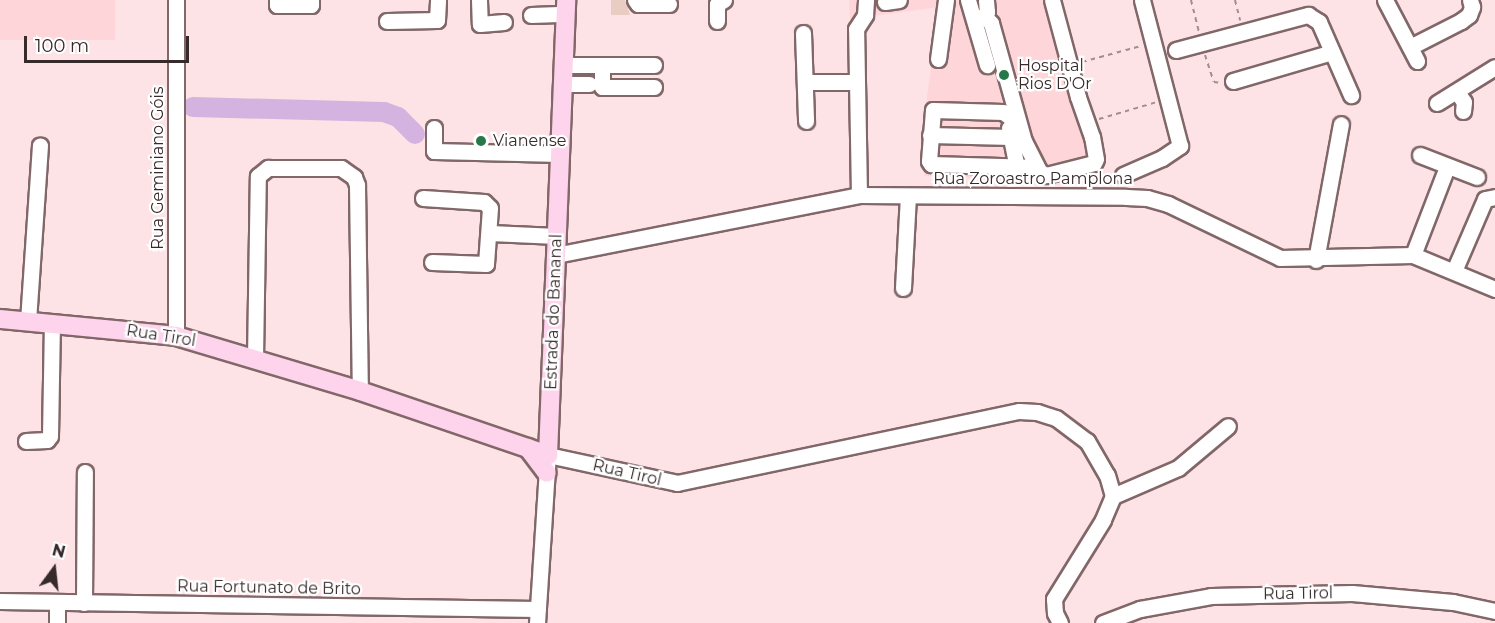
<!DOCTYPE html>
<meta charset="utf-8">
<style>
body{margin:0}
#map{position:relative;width:1495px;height:623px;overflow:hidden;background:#fde3e5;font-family:Montserrat,sans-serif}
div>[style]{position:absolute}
.built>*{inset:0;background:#fed6d9;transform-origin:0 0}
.river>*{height:20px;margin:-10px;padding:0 10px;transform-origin:10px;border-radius:10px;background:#d4b3e1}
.building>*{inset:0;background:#e9cdc2}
.path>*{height:2px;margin-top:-1px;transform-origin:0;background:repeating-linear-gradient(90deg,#a18d8f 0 4.5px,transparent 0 9px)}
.roads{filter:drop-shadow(2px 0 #826769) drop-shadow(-2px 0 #826769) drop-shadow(0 2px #826769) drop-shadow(0 -2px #826769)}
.minor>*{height:15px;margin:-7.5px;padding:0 7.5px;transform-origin:7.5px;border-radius:7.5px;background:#fff}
.major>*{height:18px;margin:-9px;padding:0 9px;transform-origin:9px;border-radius:9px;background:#fed4ec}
.dots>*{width:16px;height:16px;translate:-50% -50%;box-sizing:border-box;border:3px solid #fff;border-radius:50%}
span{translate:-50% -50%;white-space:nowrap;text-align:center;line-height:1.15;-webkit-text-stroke:4.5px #fff;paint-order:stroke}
.poi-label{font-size:16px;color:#362a2b}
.left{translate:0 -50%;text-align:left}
.street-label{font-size:16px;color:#362a2b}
.north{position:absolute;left:24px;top:539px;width:60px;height:60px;-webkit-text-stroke:4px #fff;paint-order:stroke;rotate:15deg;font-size:16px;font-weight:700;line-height:24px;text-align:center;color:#362a2b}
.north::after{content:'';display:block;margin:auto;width:21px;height:27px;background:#362a2b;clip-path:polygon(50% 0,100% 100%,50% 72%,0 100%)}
.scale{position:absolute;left:24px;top:36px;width:165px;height:27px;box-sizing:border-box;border:3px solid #362a2b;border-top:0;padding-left:8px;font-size:18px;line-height:21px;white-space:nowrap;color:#362a2b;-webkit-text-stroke:4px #fff;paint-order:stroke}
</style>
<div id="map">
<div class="built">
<div style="left:0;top:0;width:115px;height:40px"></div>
<div style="clip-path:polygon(849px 0,1056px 0,1099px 163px,1059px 175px,1022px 180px,924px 176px,927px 96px,940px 7px,850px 19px)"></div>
</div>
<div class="river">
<div style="left:193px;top:107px;width:191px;rotate:1.5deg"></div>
<div style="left:384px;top:112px;width:15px;rotate:20deg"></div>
<div style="left:398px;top:117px;width:24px;rotate:45deg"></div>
</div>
<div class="building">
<div style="clip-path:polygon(611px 0,625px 0,630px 15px,611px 15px)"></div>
</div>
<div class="path">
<div style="left:1191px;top:0;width:33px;rotate:76deg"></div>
<div style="left:1235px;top:0;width:21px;rotate:76deg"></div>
<div style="left:1205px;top:55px;width:28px;rotate:72deg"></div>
<div style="left:1214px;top:82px;width:7px;rotate:8deg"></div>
<div style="left:1082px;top:62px;width:61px;rotate:-15.2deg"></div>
<div style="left:1099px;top:119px;width:60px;rotate:-16.3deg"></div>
</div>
<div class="roads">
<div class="minor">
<div style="left:176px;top:0;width:336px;rotate:90deg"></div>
<div style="left:277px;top:0;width:5px;rotate:90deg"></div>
<div style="left:277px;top:5px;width:34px"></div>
<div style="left:311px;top:5px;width:5px;rotate:-90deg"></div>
<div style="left:479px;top:0;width:24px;rotate:88deg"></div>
<div style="left:480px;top:24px;width:24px;rotate:-5deg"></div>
<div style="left:635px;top:0;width:5px;rotate:53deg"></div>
<div style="left:638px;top:4px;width:31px"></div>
<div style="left:968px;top:0;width:68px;rotate:73.7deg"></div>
<div style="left:1385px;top:0;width:69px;rotate:62.3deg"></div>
<div style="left:885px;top:2px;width:14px;rotate:-8deg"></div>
<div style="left:531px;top:15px;width:35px;rotate:-2deg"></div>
<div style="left:984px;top:16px;width:10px;rotate:45deg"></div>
<div style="left:991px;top:23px;width:123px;rotate:74.4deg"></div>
<div style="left:1024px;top:141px;width:35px;rotate:63deg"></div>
<div style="left:1040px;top:172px;width:7px;rotate:27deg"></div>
<div style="left:1046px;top:175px;width:49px;rotate:-14deg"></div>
<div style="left:1094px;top:163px;width:4px;rotate:-63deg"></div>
<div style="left:1096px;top:159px;width:22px;rotate:-100deg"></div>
<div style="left:1092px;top:137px;width:42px;rotate:-109.3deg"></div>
<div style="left:1078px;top:97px;width:100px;rotate:-105deg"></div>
<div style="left:976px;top:19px;width:9px;rotate:-21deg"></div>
<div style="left:984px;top:16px;width:5px;rotate:-53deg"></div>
<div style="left:987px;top:12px;width:12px;rotate:-95deg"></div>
<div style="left:387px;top:21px;width:50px;rotate:-1.1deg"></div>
<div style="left:437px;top:20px;width:20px;rotate:-87deg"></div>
<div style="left:717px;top:21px;width:17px;rotate:-90deg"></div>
<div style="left:717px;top:4px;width:8px;rotate:-30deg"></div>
<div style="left:803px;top:33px;width:88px;rotate:88deg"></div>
<div style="left:1410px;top:47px;width:57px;rotate:-27deg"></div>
<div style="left:1461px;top:21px;width:10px;rotate:-37deg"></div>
<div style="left:1469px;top:15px;width:9px;rotate:-69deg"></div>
<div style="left:1472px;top:7px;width:7px;rotate:-106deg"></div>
<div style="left:1176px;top:50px;width:137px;rotate:-14.9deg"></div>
<div style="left:1308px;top:15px;width:13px;rotate:32deg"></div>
<div style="left:1319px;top:22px;width:80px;rotate:66.3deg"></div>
<div style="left:938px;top:59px;width:60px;rotate:-82.3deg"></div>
<div style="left:564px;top:65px;width:90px"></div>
<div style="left:602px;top:66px;width:21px;rotate:90deg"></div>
<div style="left:602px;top:87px;width:52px"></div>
<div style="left:1233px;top:81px;width:103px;rotate:-16.3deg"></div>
<div style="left:805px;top:82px;width:51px"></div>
<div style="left:563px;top:84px;width:26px"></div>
<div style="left:1457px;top:92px;width:12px;rotate:55deg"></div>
<div style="left:1464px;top:102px;width:9px;rotate:96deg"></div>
<div style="left:1437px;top:103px;width:68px;rotate:-31.8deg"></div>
<div style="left:434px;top:128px;width:23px;rotate:90deg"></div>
<div style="left:434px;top:151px;width:126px;rotate:1.4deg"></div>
<div style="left:1009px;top:128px;width:41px;rotate:78.7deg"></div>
<div style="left:1014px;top:129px;width:11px;rotate:-105deg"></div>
<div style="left:1011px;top:118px;width:10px;rotate:-143deg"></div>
<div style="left:1003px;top:112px;width:70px;rotate:-178.4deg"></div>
<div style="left:933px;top:110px;width:51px;rotate:94.5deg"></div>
<div style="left:929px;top:161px;width:4px;rotate:56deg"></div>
<div style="left:931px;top:164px;width:105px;rotate:1.6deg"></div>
<div style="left:930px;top:135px;width:81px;rotate:1.4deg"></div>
<div style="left:1420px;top:155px;width:61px;rotate:21.1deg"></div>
<div style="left:1123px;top:175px;width:43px;rotate:-23.6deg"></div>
<div style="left:1162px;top:158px;width:22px;rotate:-34deg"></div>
<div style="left:1180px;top:146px;width:151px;rotate:-104.6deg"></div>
<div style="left:859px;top:195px;width:166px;rotate:-91deg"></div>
<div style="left:856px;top:29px;width:17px;rotate:-57deg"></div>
<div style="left:865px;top:15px;width:15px;rotate:-86deg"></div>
<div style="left:423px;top:198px;width:61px;rotate:3.8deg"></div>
<div style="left:484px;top:202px;width:8px;rotate:45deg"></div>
<div style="left:490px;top:208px;width:56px;rotate:94.1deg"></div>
<div style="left:486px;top:264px;width:54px;rotate:-177.9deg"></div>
<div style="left:490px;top:233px;width:67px;rotate:2.6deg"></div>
<div style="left:556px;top:255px;width:309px;rotate:-11.2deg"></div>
<div style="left:859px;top:195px;width:267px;rotate:0.4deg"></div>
<div style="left:1126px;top:197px;width:21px;rotate:3deg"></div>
<div style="left:1147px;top:198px;width:22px;rotate:16deg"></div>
<div style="left:1168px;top:204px;width:124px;rotate:25.7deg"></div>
<div style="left:1280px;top:258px;width:133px;rotate:-1.3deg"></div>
<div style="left:1413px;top:255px;width:89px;rotate:22.5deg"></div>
<div style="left:1413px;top:255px;width:94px;rotate:-68.9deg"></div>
<div style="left:1316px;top:260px;width:138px;rotate:-79.6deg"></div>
<div style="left:1454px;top:271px;width:78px;rotate:-66.7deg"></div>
<div style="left:1485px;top:199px;width:10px;rotate:-11deg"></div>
<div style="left:903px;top:288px;width:92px;rotate:-86.9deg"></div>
<div style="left:28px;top:321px;width:176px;rotate:-86.1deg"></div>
<div style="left:255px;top:358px;width:182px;rotate:-89.1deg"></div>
<div style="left:258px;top:176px;width:13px;rotate:-39deg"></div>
<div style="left:268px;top:168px;width:73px"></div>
<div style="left:341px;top:168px;width:16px;rotate:35deg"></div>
<div style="left:354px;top:177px;width:9px;rotate:69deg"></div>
<div style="left:357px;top:185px;width:206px;rotate:89.2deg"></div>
<div style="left:26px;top:441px;width:21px;rotate:-3deg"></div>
<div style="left:47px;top:440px;width:5px;rotate:-53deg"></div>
<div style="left:50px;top:436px;width:113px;rotate:-89deg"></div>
<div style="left:1113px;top:496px;width:71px;rotate:-23.3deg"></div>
<div style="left:1178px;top:468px;width:65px;rotate:-40deg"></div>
<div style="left:0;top:601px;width:538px;rotate:0.85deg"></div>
<div style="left:57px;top:602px;width:21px;rotate:90deg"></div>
<div style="left:84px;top:603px;width:131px;rotate:-89.6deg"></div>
<div style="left:537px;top:623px;width:168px;rotate:-86.3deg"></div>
<div style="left:548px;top:455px;width:132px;rotate:12.2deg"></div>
<div style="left:677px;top:483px;width:349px;rotate:-11.9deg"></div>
<div style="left:1019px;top:411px;width:18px;rotate:3deg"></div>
<div style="left:1037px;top:412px;width:20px;rotate:18deg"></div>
<div style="left:1056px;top:418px;width:39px;rotate:37deg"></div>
<div style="left:1087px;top:441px;width:39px;rotate:60deg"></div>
<div style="left:1107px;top:475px;width:22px;rotate:74deg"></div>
<div style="left:1113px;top:496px;width:26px;rotate:113deg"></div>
<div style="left:1103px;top:520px;width:93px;rotate:121.8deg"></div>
<div style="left:1054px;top:599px;width:14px;rotate:86deg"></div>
<div style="left:1055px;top:613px;width:11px;rotate:63deg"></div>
<div style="left:1103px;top:623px;width:40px;rotate:-21deg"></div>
<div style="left:1140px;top:609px;width:72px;rotate:-10.4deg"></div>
<div style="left:1211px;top:596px;width:141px;rotate:-1.2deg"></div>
<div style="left:1352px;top:593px;width:101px;rotate:5.1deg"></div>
<div style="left:1453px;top:602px;width:43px;rotate:12.1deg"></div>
</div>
<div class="major">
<div style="left:0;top:319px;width:177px;rotate:5.5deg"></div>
<div style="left:176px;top:336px;width:192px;rotate:16.6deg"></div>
<div style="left:360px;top:391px;width:199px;rotate:18.8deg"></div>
<div style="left:548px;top:455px;width:455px;rotate:-87.7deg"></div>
<div style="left:528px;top:448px;width:31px;rotate:53deg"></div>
</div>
</div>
<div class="dots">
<div style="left:1004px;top:75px;background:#277748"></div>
<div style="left:481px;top:141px;background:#277748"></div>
</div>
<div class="poi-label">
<span class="left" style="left:1018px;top:75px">Hospital<br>Rios D'Or</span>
<span class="left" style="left:493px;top:141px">Vianense</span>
</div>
<div class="street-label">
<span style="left:158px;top:168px;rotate:-90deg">Rua Geminiano Góis</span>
<span style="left:1033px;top:179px">Rua Zoroastro Pamplona</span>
<span style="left:554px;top:312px;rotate:-88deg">Estrada do Bananal</span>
<span style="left:161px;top:336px;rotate:9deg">Rua Tirol</span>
<span style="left:627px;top:473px;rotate:13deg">Rua Tirol</span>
<span style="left:269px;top:588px;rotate:1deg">Rua Fortunato de Brito</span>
<span style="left:1298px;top:594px;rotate:-1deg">Rua Tirol</span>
</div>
<div class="north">N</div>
<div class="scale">100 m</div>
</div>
